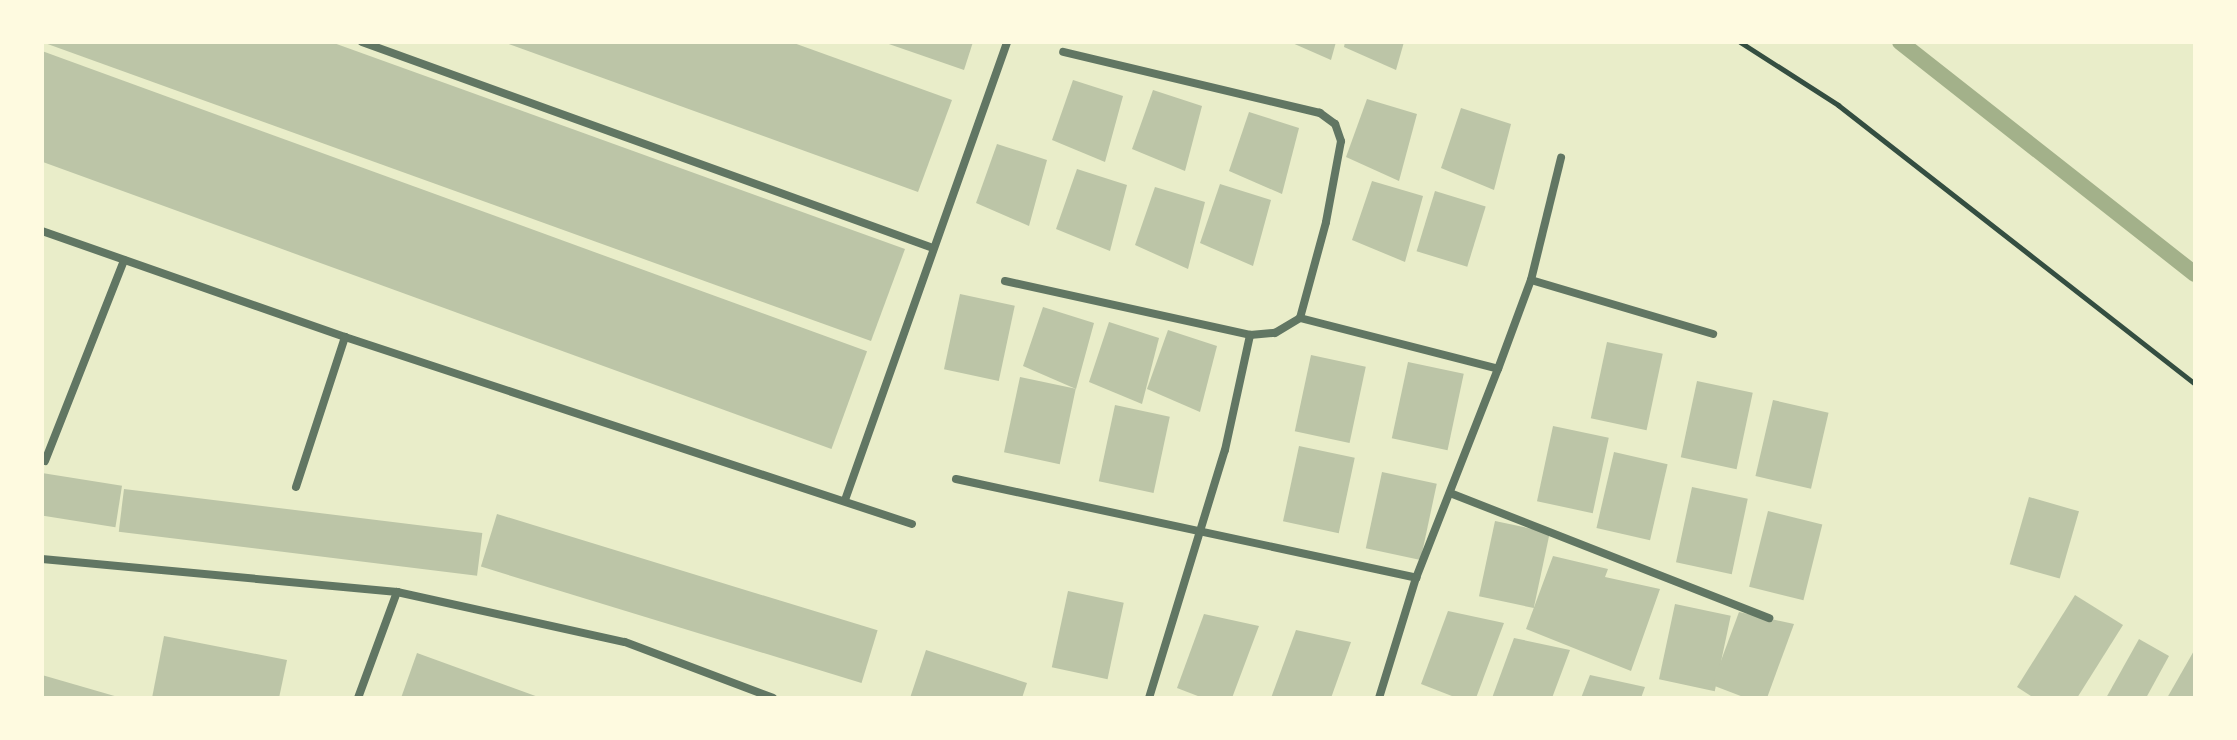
<!DOCTYPE html>
<style>
body{margin:0}
#map{position:relative;width:2237px;height:740px;overflow:hidden;background:#e9edc9;font-family:Barlow,sans-serif}
div>[style]{position:absolute}
.stream>*{height:16px;margin:-8px;padding:0 8px;transform-origin:8px;border-radius:8px;background:#a3b18a}
.building>*{inset:0;background:#bcc5a7;transform-origin:0 0}
.path>*{height:5px;margin:-2.5px;padding:0 2.5px;transform-origin:2.5px;border-radius:2.5px;background:#344e41}
.minor>*{height:8px;margin:-4px;padding:0 4px;transform-origin:4px;border-radius:4px;background:#617663}
span{translate:-50% -50%;white-space:nowrap;text-align:center;line-height:1.15;-webkit-text-stroke:8px #fefae0;paint-order:stroke}
.frame{position:absolute;inset:0;border:44px solid #fefae0;pointer-events:none}
</style>
<div id="map">
<div class="stream">
<div style="left:1900px;top:42px;width:375px;rotate:38.2deg"></div>
</div>
<div class="building">
<div style="clip-path:polygon(42px 42px,331px 42px,905px 249px,871px 341px)"></div>
<div style="clip-path:polygon(503px 42px,791px 42px,952px 100px,918px 192px)"></div>
<div style="clip-path:polygon(883px 42px,973px 42px,964px 70px)"></div>
<div style="clip-path:polygon(1290px 42px,1336px 42px,1331px 60px)"></div>
<div style="clip-path:polygon(1345px 42px,1404px 42px,1396px 70px,1344px 47px)"></div>
<div style="left:42px;top:51px;width:878px;height:104px;rotate:20deg"></div>
<div style="clip-path:polygon(1073px 80px,1123px 96px,1105px 162px,1052px 140px)"></div>
<div style="clip-path:polygon(1153px 90px,1202px 106px,1185px 171px,1132px 149px)"></div>
<div style="clip-path:polygon(1367px 99px,1417px 114px,1399px 181px,1346px 157px)"></div>
<div style="clip-path:polygon(1461px 108px,1511px 124px,1494px 190px,1441px 168px)"></div>
<div style="clip-path:polygon(1249px 112px,1299px 128px,1282px 194px,1229px 171px)"></div>
<div style="clip-path:polygon(997px 144px,1047px 160px,1029px 226px,976px 203px)"></div>
<div style="clip-path:polygon(1077px 169px,1127px 185px,1110px 251px,1056px 229px)"></div>
<div style="clip-path:polygon(1372px 181px,1423px 196px,1405px 262px,1352px 240px)"></div>
<div style="clip-path:polygon(1220px 184px,1271px 200px,1253px 266px,1200px 243px)"></div>
<div style="clip-path:polygon(1155px 187px,1205px 202px,1188px 269px,1135px 245px)"></div>
<div style="left:1435px;top:191px;width:53px;height:63px;rotate:17deg"></div>
<div style="left:960px;top:294px;width:56px;height:77px;rotate:12deg"></div>
<div style="clip-path:polygon(1043px 307px,1094px 323px,1076px 389px,1023px 366px)"></div>
<div style="clip-path:polygon(1109px 322px,1159px 338px,1142px 404px,1089px 382px)"></div>
<div style="clip-path:polygon(1168px 330px,1217px 346px,1200px 412px,1147px 389px)"></div>
<div style="left:1607px;top:342px;width:57px;height:78px;rotate:12deg"></div>
<div style="left:1311px;top:355px;width:56px;height:78px;rotate:12deg"></div>
<div style="left:1408px;top:362px;width:57px;height:78px;rotate:12deg"></div>
<div style="left:1020px;top:377px;width:57px;height:77px;rotate:12deg"></div>
<div style="left:1697px;top:381px;width:57px;height:78px;rotate:12deg"></div>
<div style="left:1773px;top:400px;width:57px;height:78px;rotate:13deg"></div>
<div style="left:1115px;top:405px;width:56px;height:78px;rotate:12deg"></div>
<div style="left:1553px;top:426px;width:57px;height:77px;rotate:12deg"></div>
<div style="left:1299px;top:446px;width:57px;height:77px;rotate:12deg"></div>
<div style="left:1614px;top:452px;width:55px;height:78px;rotate:13deg"></div>
<div style="left:1382px;top:472px;width:56px;height:78px;rotate:12deg"></div>
<div style="left:42px;top:473px;width:81px;height:42px;rotate:9deg"></div>
<div style="left:1692px;top:487px;width:57px;height:77px;rotate:12deg"></div>
<div style="left:124px;top:489px;width:361px;height:43px;rotate:7deg"></div>
<div style="left:2029px;top:497px;width:52px;height:70px;rotate:16deg"></div>
<div style="left:1768px;top:511px;width:56px;height:78px;rotate:14deg"></div>
<div style="left:497px;top:514px;width:398px;height:55px;rotate:17deg"></div>
<div style="left:1495px;top:521px;width:56px;height:77px;rotate:12deg"></div>
<div style="clip-path:polygon(1553px 556px,1608px 569px,1605px 577px,1660px 589px,1631px 671px,1526px 629px)"></div>
<div style="left:1068px;top:591px;width:57px;height:78px;rotate:12deg"></div>
<div style="clip-path:polygon(2075px 595px,2123px 625px,2077px 698px,2034px 698px,2017px 687px)"></div>
<div style="left:1675px;top:604px;width:57px;height:77px;rotate:12deg"></div>
<div style="clip-path:polygon(1448px 611px,1504px 623px,1476px 698px,1457px 698px,1421px 684px)"></div>
<div style="clip-path:polygon(1739px 612px,1794px 624px,1767px 698px,1746px 698px,1712px 685px)"></div>
<div style="clip-path:polygon(1204px 614px,1259px 626px,1232px 698px,1203px 698px,1177px 688px)"></div>
<div style="clip-path:polygon(1296px 630px,1351px 642px,1331px 698px,1271px 698px)"></div>
<div style="clip-path:polygon(164px 636px,287px 660px,279px 698px,152px 698px)"></div>
<div style="clip-path:polygon(1514px 638px,1570px 650px,1552px 698px,1492px 698px)"></div>
<div style="clip-path:polygon(2139px 639px,2169px 656px,2146px 698px,2106px 698px)"></div>
<div style="clip-path:polygon(2195px 649px,2195px 698px,2167px 698px)"></div>
<div style="clip-path:polygon(926px 650px,1027px 683px,1022px 698px,910px 698px)"></div>
<div style="clip-path:polygon(417px 653px,541px 698px,401px 698px)"></div>
<div style="clip-path:polygon(42px 675px,118px 697px,118px 698px,42px 698px)"></div>
<div style="clip-path:polygon(1590px 675px,1645px 687px,1641px 698px,1581px 698px)"></div>
</div>
<div class="path">
<div style="left:1740px;top:42px;width:117px;rotate:32.7deg"></div>
<div style="left:1838px;top:105px;width:453px;rotate:38deg"></div>
</div>
<div class="minor">
<div style="left:362px;top:42px;width:607px;rotate:19.84deg"></div>
<div style="left:42px;top:231px;width:321px;rotate:19.3deg"></div>
<div style="left:345px;top:337px;width:597px;rotate:18.25deg"></div>
<div style="left:1531px;top:280px;width:190px;rotate:16.5deg"></div>
<div style="left:1005px;top:281px;width:251px;rotate:12.4deg"></div>
<div style="left:1250px;top:335px;width:25px;rotate:-5deg"></div>
<div style="left:1275px;top:333px;width:29px;rotate:-31deg"></div>
<div style="left:1300px;top:318px;width:99px;rotate:-74.8deg"></div>
<div style="left:1326px;top:222px;width:82px;rotate:-79.5deg"></div>
<div style="left:1341px;top:141px;width:18px;rotate:-109deg"></div>
<div style="left:1335px;top:124px;width:19px;rotate:-144deg"></div>
<div style="left:1320px;top:113px;width:264px;rotate:-166.6deg"></div>
<div style="left:1300px;top:318px;width:204px;rotate:14.4deg"></div>
<div style="left:1498px;top:369px;width:95px;rotate:-69.7deg"></div>
<div style="left:1531px;top:280px;width:126px;rotate:-76.2deg"></div>
<div style="left:45px;top:461px;width:216px;rotate:-68.5deg"></div>
<div style="left:956px;top:479px;width:471px;rotate:12.1deg"></div>
<div style="left:296px;top:487px;width:158px;rotate:-71.9deg"></div>
<div style="left:1450px;top:493px;width:343px;rotate:21.4deg"></div>
<div style="left:845px;top:500px;width:486px;rotate:-70.5deg"></div>
<div style="left:42px;top:559px;width:357px;rotate:5.3deg"></div>
<div style="left:397px;top:592px;width:233px;rotate:12.4deg"></div>
<div style="left:625px;top:642px;width:158px;rotate:20.7deg"></div>
<div style="left:358px;top:698px;width:113px;rotate:-69.8deg"></div>
<div style="left:1149px;top:698px;width:259px;rotate:-73deg"></div>
<div style="left:1225px;top:450px;width:118px;rotate:-77.7deg"></div>
<div style="left:1379px;top:698px;width:126px;rotate:-72.9deg"></div>
<div style="left:1416px;top:578px;width:225px;rotate:-68.6deg"></div>
</div>
<div class="frame"></div>
</div>
